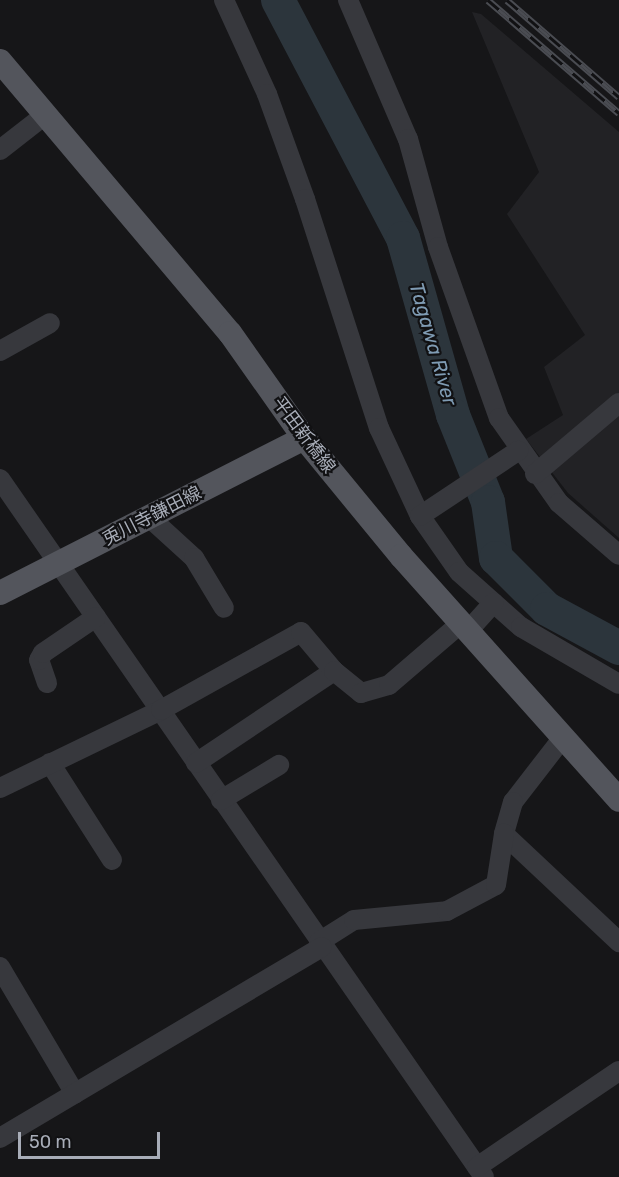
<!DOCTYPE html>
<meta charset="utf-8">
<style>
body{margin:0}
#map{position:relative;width:619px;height:1177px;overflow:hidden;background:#161618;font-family:Rubik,"Noto Sans JP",sans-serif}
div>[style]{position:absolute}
.built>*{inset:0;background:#222225}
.river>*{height:34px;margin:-17px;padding:0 17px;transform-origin:17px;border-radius:17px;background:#2c353c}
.minor>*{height:20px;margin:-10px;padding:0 10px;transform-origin:10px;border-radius:10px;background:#37383d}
.major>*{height:24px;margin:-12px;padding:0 12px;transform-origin:12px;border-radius:12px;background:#53555c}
.rail>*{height:7px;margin-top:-3.5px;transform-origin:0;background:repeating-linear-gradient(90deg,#111113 0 14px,#4a4c52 0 28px);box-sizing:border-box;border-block:2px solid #4a4c52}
span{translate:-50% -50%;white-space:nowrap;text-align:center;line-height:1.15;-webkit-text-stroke:4.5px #111113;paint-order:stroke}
.street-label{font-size:18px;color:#a8adb8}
.water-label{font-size:20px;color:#7f9bb3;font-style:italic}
.scale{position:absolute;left:18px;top:1132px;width:142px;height:27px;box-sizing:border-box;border:3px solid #a8adb8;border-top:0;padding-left:8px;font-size:18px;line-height:21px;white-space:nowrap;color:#a8adb8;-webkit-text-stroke:4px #111113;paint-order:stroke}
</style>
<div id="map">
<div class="built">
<div style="clip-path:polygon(472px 12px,481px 14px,619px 132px,619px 538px,568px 493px,526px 439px,563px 415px,544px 367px,585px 335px,507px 214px,539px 172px)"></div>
</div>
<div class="river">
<div style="left:278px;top:0;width:269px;rotate:62.3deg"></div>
<div style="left:403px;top:238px;width:184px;rotate:74.2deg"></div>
<div style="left:453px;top:415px;width:94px;rotate:68.1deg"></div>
<div style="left:488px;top:502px;width:57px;rotate:81.9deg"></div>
<div style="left:496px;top:558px;width:72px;rotate:45deg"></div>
<div style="left:547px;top:609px;width:82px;rotate:28.4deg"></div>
</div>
<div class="minor">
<div style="left:224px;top:0;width:103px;rotate:65.4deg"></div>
<div style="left:267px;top:94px;width:112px;rotate:70.1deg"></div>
<div style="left:305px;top:199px;width:241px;rotate:72.1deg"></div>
<div style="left:379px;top:428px;width:97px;rotate:65deg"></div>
<div style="left:420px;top:516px;width:68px;rotate:55.1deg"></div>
<div style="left:459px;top:572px;width:83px;rotate:41.6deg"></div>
<div style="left:521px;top:627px;width:113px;rotate:30.2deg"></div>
<div style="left:348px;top:0;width:151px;rotate:66.7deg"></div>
<div style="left:408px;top:139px;width:112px;rotate:74.5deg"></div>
<div style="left:438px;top:247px;width:182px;rotate:70.4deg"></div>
<div style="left:499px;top:418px;width:104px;rotate:54.8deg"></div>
<div style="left:559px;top:503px;width:79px;rotate:40.9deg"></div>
<div style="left:0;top:150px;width:58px;rotate:-38deg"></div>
<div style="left:0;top:351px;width:57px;rotate:-29.2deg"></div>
<div style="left:535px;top:474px;width:110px;rotate:-40.2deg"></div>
<div style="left:0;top:479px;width:849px;rotate:55.26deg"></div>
<div style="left:420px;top:516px;width:118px;rotate:-33.6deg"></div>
<div style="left:149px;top:517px;width:61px;rotate:42.3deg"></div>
<div style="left:194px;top:558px;width:58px;rotate:59deg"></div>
<div style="left:468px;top:631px;width:38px;rotate:-48deg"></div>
<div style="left:47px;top:683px;width:24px;rotate:-109deg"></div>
<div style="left:39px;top:660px;width:8px;rotate:-60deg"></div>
<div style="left:43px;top:653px;width:64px;rotate:-34.2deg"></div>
<div style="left:561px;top:740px;width:78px;rotate:127.7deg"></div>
<div style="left:513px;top:802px;width:33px;rotate:106deg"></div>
<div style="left:504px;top:834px;width:158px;rotate:43.2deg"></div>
<div style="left:50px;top:763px;width:115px;rotate:57.4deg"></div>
<div style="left:196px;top:763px;width:166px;rotate:-33.7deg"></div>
<div style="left:0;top:788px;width:179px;rotate:-25.8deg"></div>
<div style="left:161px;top:710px;width:160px;rotate:-29.1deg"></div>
<div style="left:301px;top:632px;width:51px;rotate:49.8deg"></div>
<div style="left:334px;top:671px;width:35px;rotate:39deg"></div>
<div style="left:361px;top:693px;width:29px;rotate:-16deg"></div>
<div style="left:389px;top:685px;width:95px;rotate:-40.7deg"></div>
<div style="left:221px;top:800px;width:68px;rotate:-31.1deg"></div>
<div style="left:319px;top:942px;width:41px;rotate:-32.2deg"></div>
<div style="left:354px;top:920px;width:93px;rotate:-5.5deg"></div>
<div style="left:447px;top:911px;width:55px;rotate:-28deg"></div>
<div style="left:496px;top:885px;width:52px;rotate:-81.1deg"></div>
<div style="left:0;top:967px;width:147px;rotate:59.4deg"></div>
<div style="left:0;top:1138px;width:374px;rotate:-30.7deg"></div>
<div style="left:477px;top:1167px;width:171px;rotate:-34.1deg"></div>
</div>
<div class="major">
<div style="left:0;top:61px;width:356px;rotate:49.8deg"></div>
<div style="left:230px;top:333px;width:128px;rotate:54.8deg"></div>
<div style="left:304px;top:438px;width:153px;rotate:50.6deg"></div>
<div style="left:401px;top:556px;width:327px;rotate:48.2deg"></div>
<div style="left:0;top:593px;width:341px;rotate:-27deg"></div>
</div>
<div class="rail">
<div style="left:488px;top:0;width:173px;rotate:40.8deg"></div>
<div style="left:507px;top:0;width:148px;rotate:40.9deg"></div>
</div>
<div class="street-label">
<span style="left:304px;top:435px;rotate:53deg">平田新橋線</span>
<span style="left:152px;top:516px;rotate:-27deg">兎川寺鎌田線</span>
</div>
<div class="water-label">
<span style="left:433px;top:344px;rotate:74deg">Tagawa River</span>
</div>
<div class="scale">50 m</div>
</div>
